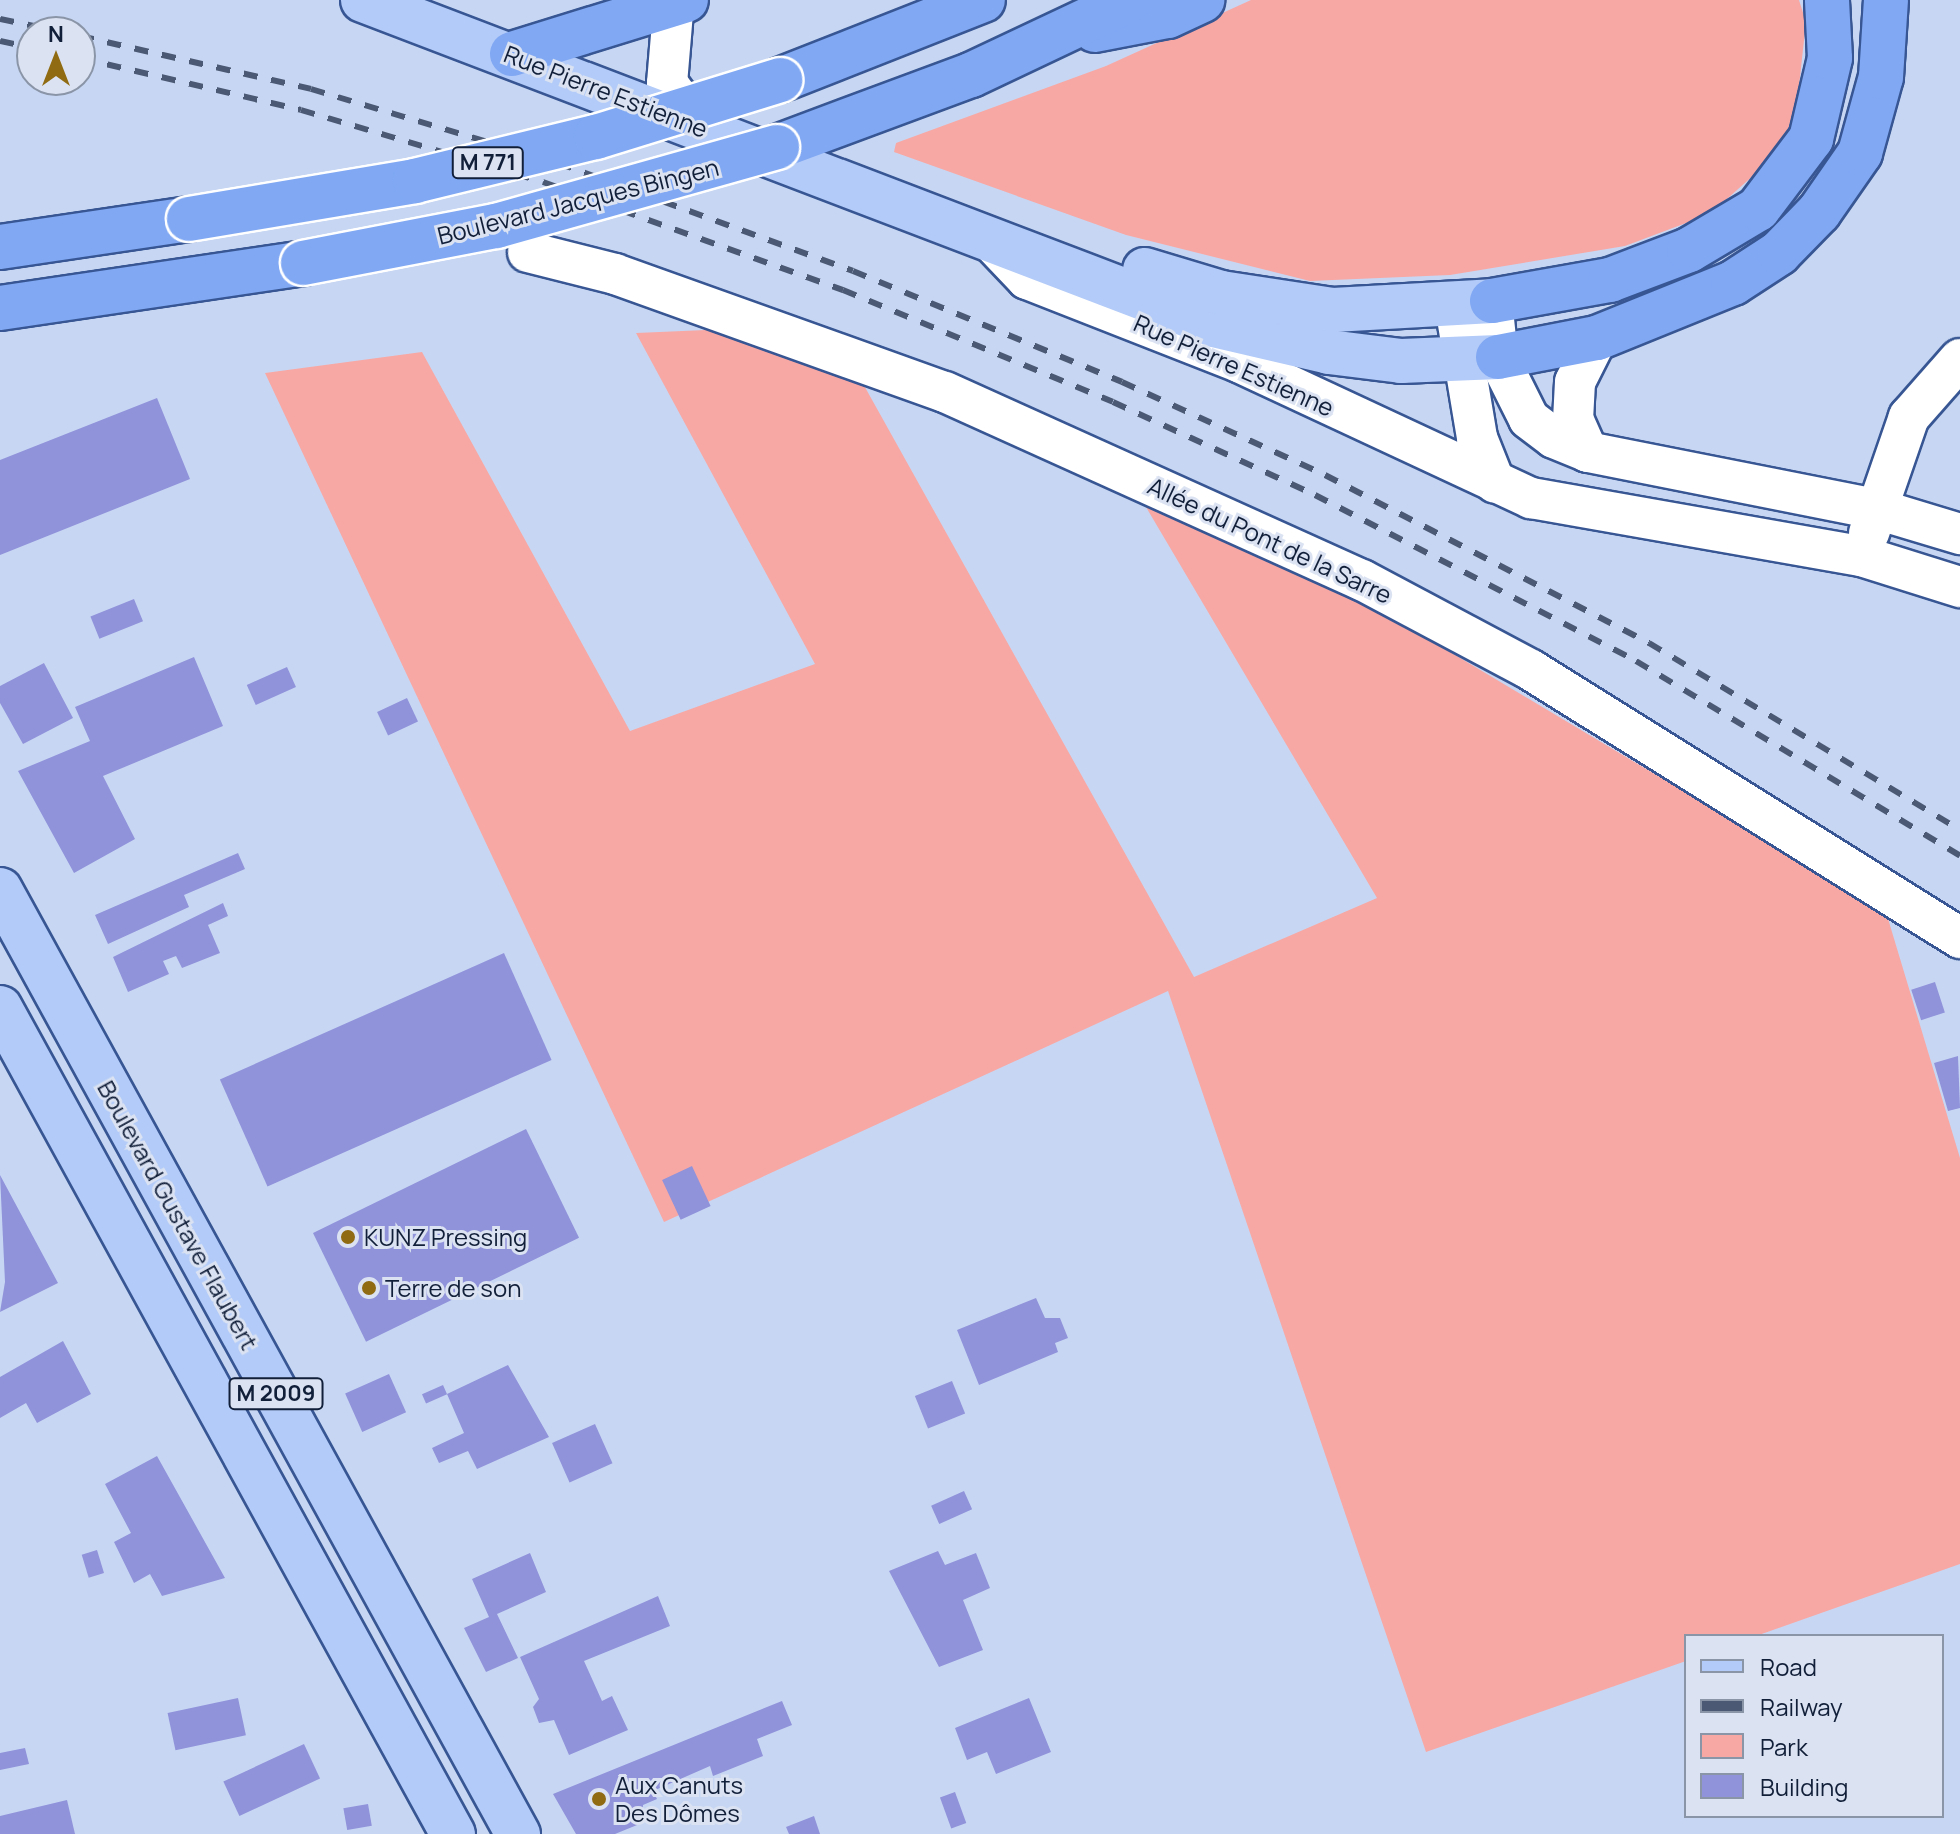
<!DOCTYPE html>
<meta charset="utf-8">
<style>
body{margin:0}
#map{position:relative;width:1960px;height:1834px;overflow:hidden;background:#c7d7f3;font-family:Manrope,sans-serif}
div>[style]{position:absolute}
.green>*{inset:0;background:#f8a8a4}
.building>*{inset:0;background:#9092da;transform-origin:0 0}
.roads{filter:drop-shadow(2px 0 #375693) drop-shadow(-2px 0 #375693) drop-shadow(0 2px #375693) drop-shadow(0 -2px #375693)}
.street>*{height:40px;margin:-20px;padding:0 20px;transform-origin:20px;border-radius:20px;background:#fff}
.primary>*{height:44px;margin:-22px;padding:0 22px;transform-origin:22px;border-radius:22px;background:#b3cbf8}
.highway>*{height:44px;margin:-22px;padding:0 22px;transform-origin:22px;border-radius:22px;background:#80a8f3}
.rail>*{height:6px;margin-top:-3px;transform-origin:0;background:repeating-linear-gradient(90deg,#4c5974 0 14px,transparent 0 28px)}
.bridges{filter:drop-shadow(2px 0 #fff) drop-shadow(-2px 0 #fff) drop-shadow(0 2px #fff) drop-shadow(0 -2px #fff)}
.highway-bridge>*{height:44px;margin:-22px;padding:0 22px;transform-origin:22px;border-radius:22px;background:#80a8f3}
.dots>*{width:22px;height:22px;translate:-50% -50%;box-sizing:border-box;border:4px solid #dbe3f2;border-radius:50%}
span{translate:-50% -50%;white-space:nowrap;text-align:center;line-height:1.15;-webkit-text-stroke:6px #dbe3f2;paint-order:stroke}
.shield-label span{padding:2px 6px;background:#dbe3f2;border:2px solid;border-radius:6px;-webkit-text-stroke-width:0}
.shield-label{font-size:22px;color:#121f39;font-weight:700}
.street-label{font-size:24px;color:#121f39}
.poi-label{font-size:24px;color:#121f39}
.left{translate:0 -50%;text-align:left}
.legend{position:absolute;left:1684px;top:1634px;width:260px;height:184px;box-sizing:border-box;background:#dbe3f2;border:2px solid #8b95a8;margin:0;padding:10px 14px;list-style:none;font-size:24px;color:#121f39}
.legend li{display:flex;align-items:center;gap:16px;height:40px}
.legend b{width:40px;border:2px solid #8b95a8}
.north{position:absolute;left:16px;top:16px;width:80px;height:80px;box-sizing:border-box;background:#dbe3f2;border:2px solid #8b95a8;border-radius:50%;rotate:0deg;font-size:22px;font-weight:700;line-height:32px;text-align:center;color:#121f39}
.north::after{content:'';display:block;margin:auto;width:28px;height:36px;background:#916b12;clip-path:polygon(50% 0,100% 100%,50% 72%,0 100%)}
</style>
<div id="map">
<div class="green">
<div style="clip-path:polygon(1251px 0,1799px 0,1806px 22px,1796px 114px,1773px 158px,1710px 214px,1625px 246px,1450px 275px,1310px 281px,1126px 235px,894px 152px,896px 143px,1106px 66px)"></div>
<div style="clip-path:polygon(729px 329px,861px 380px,1194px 977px,1377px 898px,1143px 502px,1331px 581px,1886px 912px,1960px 1158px,1960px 1564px,1756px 1636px,1686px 1636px,1686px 1661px,1426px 1752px,1168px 991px,664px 1222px,265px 373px,422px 352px,630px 731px,815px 664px,636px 333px)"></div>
</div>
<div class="building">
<div style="clip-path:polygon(157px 398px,190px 479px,0 555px,0 460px)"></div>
<div style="left:134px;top:599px;width:24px;height:47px;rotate:68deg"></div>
<div style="clip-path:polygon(194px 657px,223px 726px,103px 776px,135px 839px,74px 873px,18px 771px,90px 741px,75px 707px)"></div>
<div style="clip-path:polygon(44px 663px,73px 718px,23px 744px,0 703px,0 686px)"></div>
<div style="left:287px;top:667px;width:22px;height:44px;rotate:66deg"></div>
<div style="left:407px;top:698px;width:26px;height:33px;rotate:65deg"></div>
<div style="clip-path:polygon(238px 853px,245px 869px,184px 895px,189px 907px,108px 944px,95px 915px)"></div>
<div style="clip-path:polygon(223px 903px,228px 916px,208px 925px,220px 953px,182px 968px,176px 956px,163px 961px,169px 974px,128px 992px,113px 957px)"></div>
<div style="left:504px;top:953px;width:117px;height:311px;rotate:66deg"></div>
<div style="left:1935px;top:982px;width:32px;height:25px;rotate:72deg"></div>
<div style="clip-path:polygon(1958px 1056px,1960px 1108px,1948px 1111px,1934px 1063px)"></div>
<div style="left:526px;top:1129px;width:121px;height:237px;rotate:64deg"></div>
<div style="left:692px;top:1166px;width:44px;height:33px;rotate:65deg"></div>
<div style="clip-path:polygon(0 1175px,58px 1283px,0 1312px,5px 1282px)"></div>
<div style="clip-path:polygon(1036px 1298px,1045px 1318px,1060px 1318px,1068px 1338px,1055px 1343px,1058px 1352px,979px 1385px,957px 1330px)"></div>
<div style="clip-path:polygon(63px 1341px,91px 1394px,37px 1423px,26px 1403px,0 1418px,0 1377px)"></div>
<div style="clip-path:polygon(508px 1365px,549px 1437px,477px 1469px,468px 1451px,439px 1463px,432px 1448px,464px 1433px,447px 1394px)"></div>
<div style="left:389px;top:1374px;width:42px;height:48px;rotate:66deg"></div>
<div style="left:952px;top:1381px;width:35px;height:40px;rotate:68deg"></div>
<div style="left:443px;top:1385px;width:10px;height:23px;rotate:66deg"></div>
<div style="left:595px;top:1424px;width:43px;height:47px;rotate:66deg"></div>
<div style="clip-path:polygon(157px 1456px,225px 1578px,162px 1596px,150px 1574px,134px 1583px,114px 1542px,131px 1533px,105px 1484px)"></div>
<div style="left:964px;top:1491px;width:20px;height:36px;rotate:66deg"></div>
<div style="left:97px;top:1550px;width:24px;height:16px;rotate:73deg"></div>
<div style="clip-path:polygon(938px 1551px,945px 1565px,976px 1553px,990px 1588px,963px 1600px,983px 1650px,939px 1667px,889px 1571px)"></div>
<div style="clip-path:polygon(530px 1553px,546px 1592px,497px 1614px,518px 1658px,486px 1672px,464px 1628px,489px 1617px,472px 1579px)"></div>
<div style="clip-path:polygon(658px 1596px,670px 1626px,584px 1661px,602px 1701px,612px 1696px,628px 1730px,569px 1755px,554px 1720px,539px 1723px,533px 1707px,539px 1699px,520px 1657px)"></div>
<div style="left:238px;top:1698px;width:38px;height:72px;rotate:78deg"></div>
<div style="clip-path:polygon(1029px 1698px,1051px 1752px,996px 1774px,987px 1752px,967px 1760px,955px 1728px)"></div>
<div style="clip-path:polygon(782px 1701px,792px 1725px,757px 1739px,763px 1756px,713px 1776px,710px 1766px,653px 1791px,657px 1799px,643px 1805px,642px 1823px,615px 1834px,576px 1834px,553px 1794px)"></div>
<div style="left:304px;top:1744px;width:38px;height:89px;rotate:65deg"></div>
<div style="clip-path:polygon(25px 1748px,29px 1764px,0 1770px,0 1753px)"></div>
<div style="left:955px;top:1792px;width:33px;height:16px;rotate:70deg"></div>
<div style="clip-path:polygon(67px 1800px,75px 1834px,0 1834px,0 1816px)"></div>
<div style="left:368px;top:1804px;width:22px;height:25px;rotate:80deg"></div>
<div style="clip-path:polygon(814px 1816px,820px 1834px,789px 1834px,786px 1827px)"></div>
</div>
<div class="roads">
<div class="street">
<div style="left:674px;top:0;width:83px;rotate:94.8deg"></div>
<div style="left:667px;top:83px;width:54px;rotate:53.3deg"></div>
<div style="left:987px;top:237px;width:58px;rotate:46.4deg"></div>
<div style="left:1027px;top:279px;width:230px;rotate:21.4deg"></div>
<div style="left:1241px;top:363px;width:320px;rotate:25deg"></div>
<div style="left:1531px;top:498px;width:335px;rotate:10deg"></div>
<div style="left:1861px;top:556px;width:104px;rotate:17.4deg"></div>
<div style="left:528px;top:252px;width:90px;rotate:14.2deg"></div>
<div style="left:615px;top:274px;width:350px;rotate:19.7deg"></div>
<div style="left:945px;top:392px;width:457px;rotate:24.3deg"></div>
<div style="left:1362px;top:580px;width:191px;rotate:28deg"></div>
<div style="left:1531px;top:670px;width:506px;rotate:31.99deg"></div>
<div style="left:1492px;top:301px;width:56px;rotate:83.9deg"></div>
<div style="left:1498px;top:357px;width:69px;rotate:63.4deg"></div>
<div style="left:1529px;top:419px;width:31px;rotate:37deg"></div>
<div style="left:1554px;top:438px;width:37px;rotate:22deg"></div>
<div style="left:1455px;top:306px;width:134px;rotate:80.5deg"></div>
<div style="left:1477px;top:438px;width:48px;rotate:68.2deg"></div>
<div style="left:1597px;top:338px;width:49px;rotate:116.6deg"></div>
<div style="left:1575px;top:382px;width:37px;rotate:93deg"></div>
<div style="left:1573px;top:419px;width:36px;rotate:66deg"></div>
<div style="left:1588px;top:452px;width:295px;rotate:11.2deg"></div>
<div style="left:1877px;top:509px;width:87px;rotate:16.8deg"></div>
<div style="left:1869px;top:533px;width:123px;rotate:-71deg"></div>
<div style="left:1909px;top:417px;width:77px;rotate:-48.7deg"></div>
</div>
<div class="primary">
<div style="left:363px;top:0;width:911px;rotate:20.9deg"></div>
<div style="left:1214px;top:325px;width:118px;rotate:13.2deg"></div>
<div style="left:1329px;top:352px;width:73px;rotate:7.1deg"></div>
<div style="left:1401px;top:361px;width:97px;rotate:-2.4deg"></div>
<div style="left:1145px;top:270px;width:79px;rotate:16.8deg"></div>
<div style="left:1221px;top:293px;width:113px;rotate:8.6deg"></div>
<div style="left:1333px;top:310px;width:159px;rotate:-3.2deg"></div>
<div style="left:0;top:890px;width:1077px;rotate:61.25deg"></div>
<div style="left:0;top:1008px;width:942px;rotate:61.26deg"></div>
</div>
<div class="highway">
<div style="left:1095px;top:30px;width:74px;rotate:-10.9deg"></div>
<div style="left:1168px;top:16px;width:38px;rotate:-25deg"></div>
<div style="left:512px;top:54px;width:182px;rotate:-17.2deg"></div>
<div style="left:780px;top:80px;width:218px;rotate:-21.5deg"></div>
<div style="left:777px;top:147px;width:207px;rotate:-20.4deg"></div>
<div style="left:971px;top:75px;width:176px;rotate:-25.3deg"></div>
<div style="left:0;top:247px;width:191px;rotate:-8.4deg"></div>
<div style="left:1492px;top:301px;width:120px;rotate:-10.1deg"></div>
<div style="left:1610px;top:280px;width:85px;rotate:-20.8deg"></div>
<div style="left:1689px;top:250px;width:80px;rotate:-30.7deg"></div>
<div style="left:1758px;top:209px;width:88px;rotate:-52.9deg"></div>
<div style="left:1811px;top:139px;width:83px;rotate:-76.8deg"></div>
<div style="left:1830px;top:58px;width:58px;rotate:-93deg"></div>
<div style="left:0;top:308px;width:306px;rotate:-8.4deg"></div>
<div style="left:1498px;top:357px;width:101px;rotate:-10.9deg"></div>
<div style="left:1597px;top:338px;width:147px;rotate:-22deg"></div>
<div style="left:1733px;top:283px;width:55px;rotate:-33.1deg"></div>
<div style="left:1779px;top:253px;width:57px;rotate:-45.7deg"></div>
<div style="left:1819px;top:212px;width:72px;rotate:-55.2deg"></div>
<div style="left:1860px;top:153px;width:79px;rotate:-74.6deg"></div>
<div style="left:1881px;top:77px;width:77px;rotate:-86.3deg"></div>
</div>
</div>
<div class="rail">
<div style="left:0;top:19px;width:64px;rotate:11.7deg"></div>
<div style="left:80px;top:36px;width:237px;rotate:12.9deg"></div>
<div style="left:311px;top:89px;width:258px;rotate:16.7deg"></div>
<div style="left:558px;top:163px;width:314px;rotate:20.1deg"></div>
<div style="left:853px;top:271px;width:291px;rotate:22.4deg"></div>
<div style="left:1122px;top:382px;width:223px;rotate:24.6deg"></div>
<div style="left:1325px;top:475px;width:365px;rotate:27.4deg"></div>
<div style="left:1649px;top:643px;width:363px;rotate:31deg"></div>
<div style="left:0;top:41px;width:33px;rotate:12deg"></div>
<div style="left:80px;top:58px;width:227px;rotate:13.2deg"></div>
<div style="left:301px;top:110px;width:252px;rotate:16.6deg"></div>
<div style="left:543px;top:182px;width:319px;rotate:19.8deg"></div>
<div style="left:843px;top:290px;width:292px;rotate:22.5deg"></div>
<div style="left:1113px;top:402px;width:222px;rotate:24.7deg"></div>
<div style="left:1315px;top:495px;width:361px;rotate:27.3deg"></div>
<div style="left:1636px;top:661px;width:378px;rotate:31deg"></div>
</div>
<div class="bridges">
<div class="highway-bridge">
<div style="left:189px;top:219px;width:229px;rotate:-9.5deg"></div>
<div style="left:415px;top:181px;width:186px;rotate:-13.7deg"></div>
<div style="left:596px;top:137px;width:193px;rotate:-17.2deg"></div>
<div style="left:303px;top:263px;width:197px;rotate:-10.9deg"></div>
<div style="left:496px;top:226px;width:292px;rotate:-15.7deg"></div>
</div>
</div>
<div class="dots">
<div style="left:348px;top:1237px;background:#916b12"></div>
<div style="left:369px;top:1288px;background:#916b12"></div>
<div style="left:599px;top:1799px;background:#916b12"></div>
</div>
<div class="shield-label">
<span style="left:488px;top:163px">M 771</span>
<span style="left:276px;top:1394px">M 2009</span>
</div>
<div class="street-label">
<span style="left:606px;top:91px;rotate:21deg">Rue Pierre Estienne</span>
<span style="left:578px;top:201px;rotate:-14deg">Boulevard Jacques Bingen</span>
<span style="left:1234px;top:365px;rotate:24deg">Rue Pierre Estienne</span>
<span style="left:1270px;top:540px;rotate:25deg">Allée du Pont de la Sarre</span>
<span style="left:178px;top:1215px;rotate:61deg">Boulevard Gustave Flaubert</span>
</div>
<div class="poi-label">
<span class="left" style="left:364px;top:1237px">KUNZ Pressing</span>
<span class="left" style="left:385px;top:1288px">Terre de son</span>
<span class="left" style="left:615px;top:1799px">Aux Canuts<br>Des Dômes</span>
</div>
<ul class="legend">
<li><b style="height:10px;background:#b3cbf8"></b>Road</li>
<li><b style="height:10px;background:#4c5974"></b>Railway</li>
<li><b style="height:22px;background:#f8a8a4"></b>Park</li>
<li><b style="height:22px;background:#9092da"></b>Building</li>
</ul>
<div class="north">N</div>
</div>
